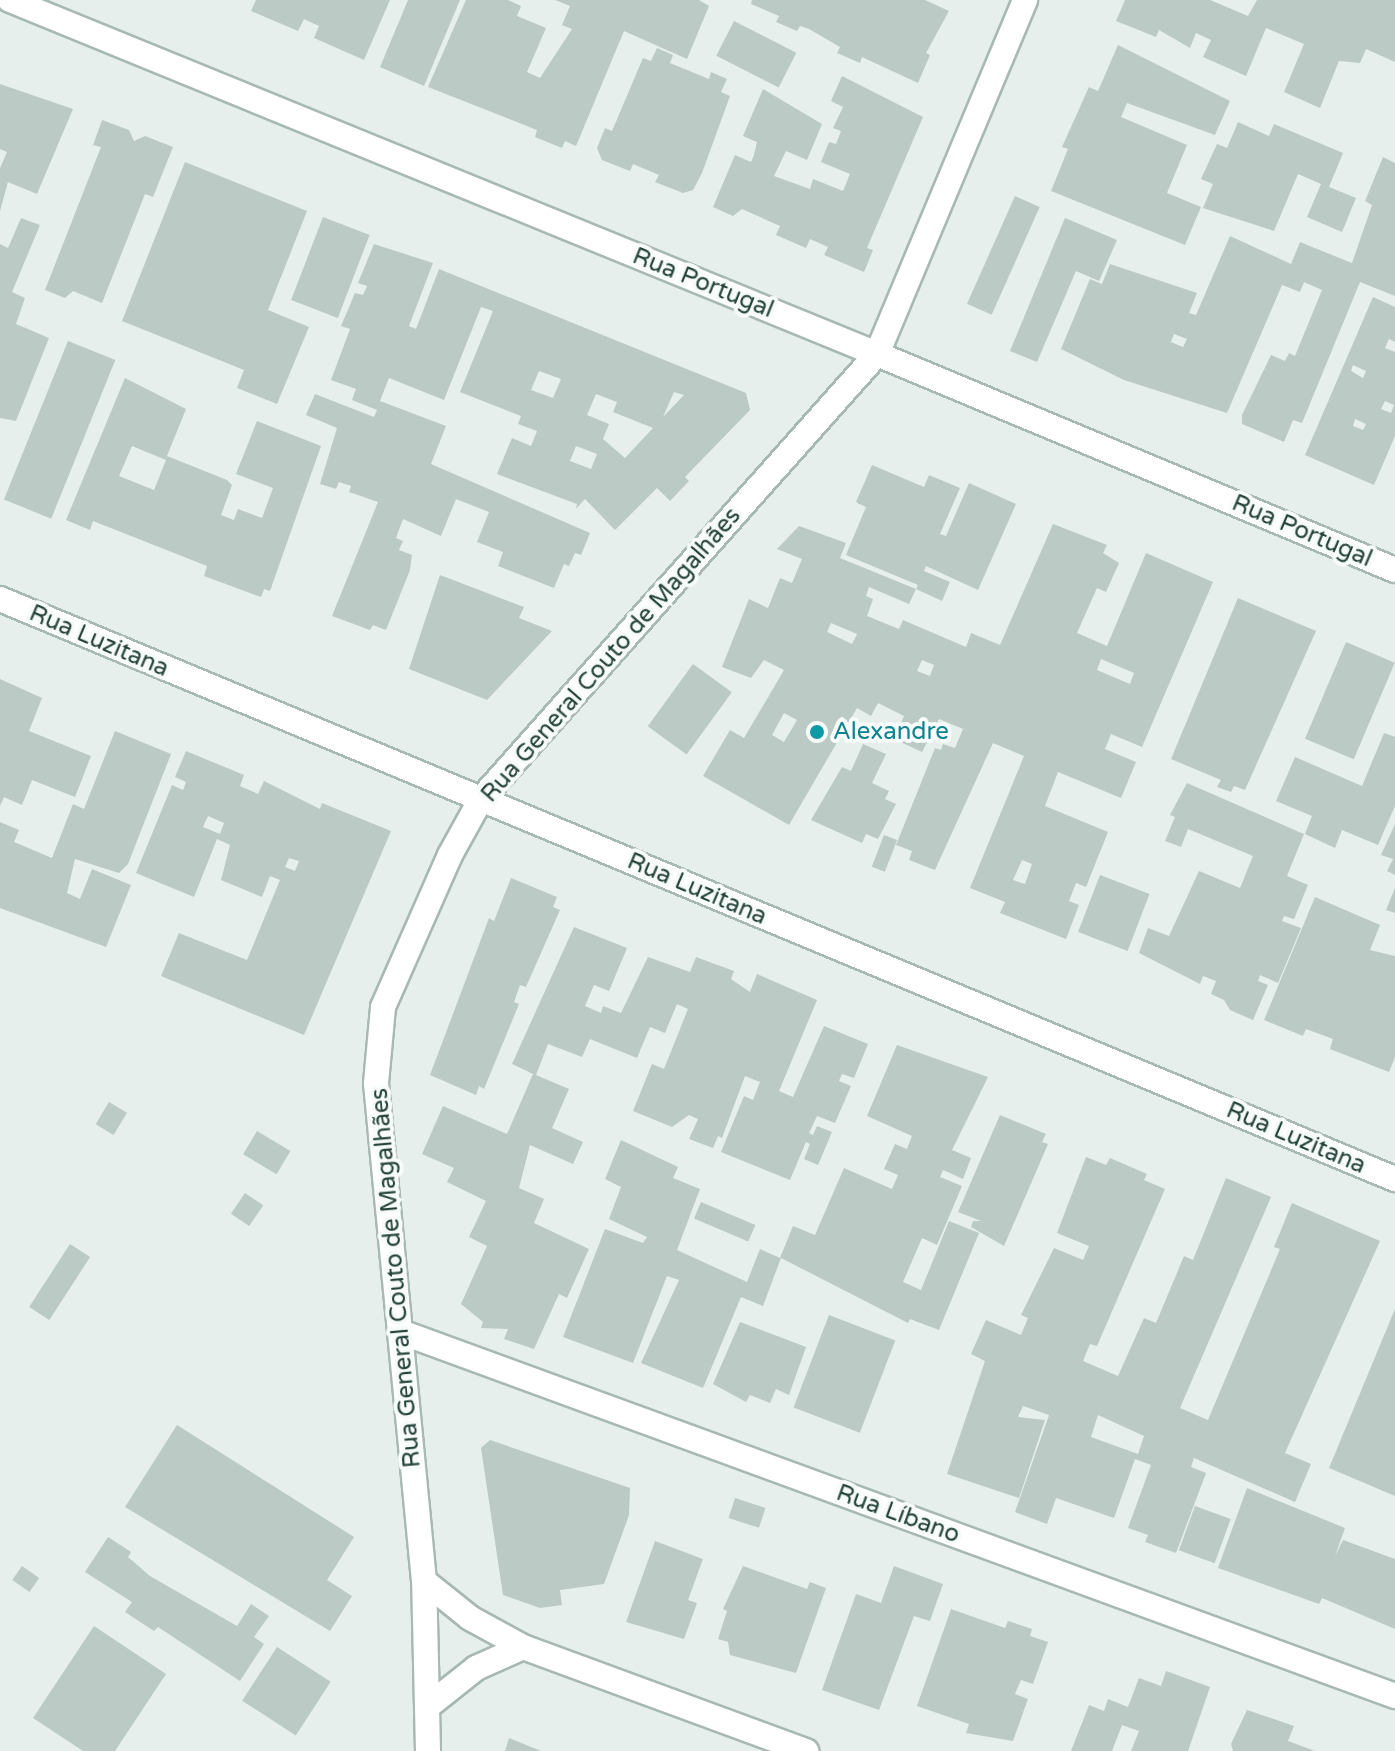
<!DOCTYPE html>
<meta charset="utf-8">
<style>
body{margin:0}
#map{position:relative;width:1395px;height:1751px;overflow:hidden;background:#e6efeb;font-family:"Varela Round",sans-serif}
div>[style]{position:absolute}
.building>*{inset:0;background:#bbcac4;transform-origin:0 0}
.roads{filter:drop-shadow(2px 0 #a8b8b2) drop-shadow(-2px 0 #a8b8b2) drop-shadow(0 2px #a8b8b2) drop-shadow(0 -2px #a8b8b2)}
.minor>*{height:24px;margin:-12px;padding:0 12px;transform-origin:12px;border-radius:12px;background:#fff}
.tertiary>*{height:24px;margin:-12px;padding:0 12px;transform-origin:12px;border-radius:12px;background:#fff}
.dots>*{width:22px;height:22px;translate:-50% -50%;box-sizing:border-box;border:4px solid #f7fbf9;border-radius:50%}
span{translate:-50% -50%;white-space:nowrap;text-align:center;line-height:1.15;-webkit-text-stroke:8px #f7fbf9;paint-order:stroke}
.street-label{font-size:24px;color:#24423a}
.culture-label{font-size:24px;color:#0d838f}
.left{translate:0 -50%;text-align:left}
</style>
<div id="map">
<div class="building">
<div style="clip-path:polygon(256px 0,390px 0,364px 60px,314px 38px,319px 26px,304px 19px,298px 31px,251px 11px)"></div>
<div style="clip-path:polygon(408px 0,460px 0,424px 86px,380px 67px)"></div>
<div style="clip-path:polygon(466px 0,508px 0,521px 6px,517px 16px,546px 28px,527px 72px,540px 78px,572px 29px,562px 25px,570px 6px,555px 0,699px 0,709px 6px,687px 59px,624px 31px,576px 146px,565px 141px,562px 148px,535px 137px,537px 130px,428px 87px)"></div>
<div style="clip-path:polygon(752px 0,925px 0,949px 11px,926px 53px,930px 55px,918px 83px,862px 57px,860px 63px,837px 53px,840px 47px,809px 29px,800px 26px,797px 31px,776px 22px,779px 16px,751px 4px)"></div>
<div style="clip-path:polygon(1125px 0,1210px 0,1248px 16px,1257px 0,1395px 0,1395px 62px,1366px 49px,1360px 63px,1339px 61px,1320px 108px,1284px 92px,1304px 44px,1266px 28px,1246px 76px,1203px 57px,1211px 40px,1196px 33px,1190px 48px,1159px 30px,1156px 37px,1116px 21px)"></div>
<div style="left:734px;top:21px;width:70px;height:39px;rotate:27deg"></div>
<div style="clip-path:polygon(1118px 45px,1230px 101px,1215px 135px,1127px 103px,1121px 117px,1187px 145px,1167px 193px,1201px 207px,1185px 245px,1051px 191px,1068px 149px,1062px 147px,1089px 87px,1098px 91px)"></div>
<div style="clip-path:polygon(657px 48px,673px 55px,670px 63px,709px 79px,711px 72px,727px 79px,721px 92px,730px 96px,702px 173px,693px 190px,683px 193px,655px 182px,659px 175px,633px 164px,630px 171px,602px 160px,597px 148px,605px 128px,612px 131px,643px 58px,651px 61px)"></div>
<div style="clip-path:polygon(842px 76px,923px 117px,867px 248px,873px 250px,864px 272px,824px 255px,828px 247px,810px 239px,806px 248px,776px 235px,780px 226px,742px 209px,733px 216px,713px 207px,735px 155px,751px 162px,754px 155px,757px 142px,743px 136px,763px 89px,822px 124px,807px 160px,786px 151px,774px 176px,810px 189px,813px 179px,843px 191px,850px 174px,821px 162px,829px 142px,836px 144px,841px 131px,833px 128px,843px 107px,831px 101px)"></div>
<div style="clip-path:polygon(0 84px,73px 109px,37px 194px,8px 182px,0 211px,0 168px,7px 152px,0 149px)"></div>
<div style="clip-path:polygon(102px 120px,129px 130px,134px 141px,145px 136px,173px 147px,153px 197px,145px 194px,102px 303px,73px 291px,65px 298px,45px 290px,101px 147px,93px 145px)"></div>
<div style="clip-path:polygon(1238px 122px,1269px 136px,1274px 124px,1343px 153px,1329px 187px,1356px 198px,1342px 232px,1307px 217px,1321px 184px,1298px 174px,1274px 231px,1203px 208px,1213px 184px,1201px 179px,1217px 144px,1227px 148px)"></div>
<div style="clip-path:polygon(evenodd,1383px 157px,1395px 163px,1395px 296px,1360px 282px,1302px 423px,1293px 420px,1284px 442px,1242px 424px,1242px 415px,1271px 355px,1285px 361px,1289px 353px,1295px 356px,1322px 290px,1304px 282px,1300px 292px,1282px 285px,1227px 413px,1124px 380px,1061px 349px,1090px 279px,1102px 284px,1110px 264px,1197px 293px,1189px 313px,1196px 315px,1230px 236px,1291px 264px,1300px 242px,1352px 263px,1372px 205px,1365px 201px,1383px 157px,1174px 334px,1187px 339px,1183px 347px,1171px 342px,1174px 334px)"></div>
<div style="clip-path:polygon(185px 162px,307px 211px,268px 310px,309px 327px,277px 404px,237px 388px,244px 370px,122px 321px)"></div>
<div style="left:1015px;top:196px;width:27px;height:118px;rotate:24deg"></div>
<div style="left:323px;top:217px;width:50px;height:89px;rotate:21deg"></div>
<div style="clip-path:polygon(21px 218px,40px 225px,12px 292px,25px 298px,16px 324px,49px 338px,16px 421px,0 418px,0 244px,8px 248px)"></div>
<div style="clip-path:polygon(1065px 218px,1117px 240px,1099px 281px,1076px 271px,1037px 362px,1010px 351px)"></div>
<div style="clip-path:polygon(evenodd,374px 244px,433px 263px,409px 326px,416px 329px,439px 269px,746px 393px,750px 410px,685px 477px,689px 481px,670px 501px,657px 488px,615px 530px,585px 499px,576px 509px,577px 504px,497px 474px,512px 438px,531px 446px,537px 431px,518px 424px,521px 416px,460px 392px,493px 311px,481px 307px,444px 400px,389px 378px,380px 401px,446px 426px,431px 464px,590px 533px,581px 555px,575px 553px,569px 566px,564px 564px,554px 588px,498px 566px,503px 552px,477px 542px,489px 512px,456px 499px,441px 536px,403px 519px,396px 538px,403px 541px,399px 550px,412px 555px,410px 570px,386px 630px,373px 625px,370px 630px,332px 616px,378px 502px,349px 492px,351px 486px,339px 482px,336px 489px,320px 484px,337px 428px,306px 415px,315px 394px,374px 417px,377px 410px,352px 400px,356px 389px,331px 380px,350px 329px,341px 326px,355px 293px,363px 295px,367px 286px,358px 283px,374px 244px,539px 371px,561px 379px,553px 398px,531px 390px,539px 371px,374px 244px,674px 392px,684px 395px,663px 417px,674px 392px,374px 244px,596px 394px,617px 402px,613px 412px,653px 428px,625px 458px,603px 439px,609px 424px,587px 415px,596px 394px,374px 244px,576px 446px,597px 454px,591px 469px,570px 461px,576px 446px)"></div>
<div style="clip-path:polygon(evenodd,1373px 297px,1395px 307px,1395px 342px,1389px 339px,1385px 348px,1395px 352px,1395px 436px,1374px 485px,1305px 455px,1373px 297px,1353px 365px,1366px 371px,1363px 378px,1351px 371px,1353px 365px,1373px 297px,1385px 401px,1394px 405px,1391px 413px,1381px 409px,1385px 401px,1373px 297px,1355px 419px,1366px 424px,1363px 430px,1353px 426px,1355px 419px)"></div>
<div style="left:68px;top:341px;width:51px;height:171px;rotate:22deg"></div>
<div style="clip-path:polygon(evenodd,125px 378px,186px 409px,167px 456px,227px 480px,232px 485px,221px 515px,234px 520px,238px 509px,262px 518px,273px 488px,236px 474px,257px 421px,321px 446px,270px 591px,264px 589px,261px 597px,204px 576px,207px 566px,93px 521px,90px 530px,66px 520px,125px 378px,132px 446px,166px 460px,154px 490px,119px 476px,132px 446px)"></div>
<div style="clip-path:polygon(evenodd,872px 465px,924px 487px,929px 475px,960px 488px,940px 534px,946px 536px,969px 483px,1016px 504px,978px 590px,926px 566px,924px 571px,950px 582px,942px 601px,916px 589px,909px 604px,869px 587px,866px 596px,873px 599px,867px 616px,899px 629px,903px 620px,966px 647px,971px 633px,1000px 645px,1053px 524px,1107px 545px,1103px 553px,1119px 563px,1106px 592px,1097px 588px,1077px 633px,1107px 646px,1146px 553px,1213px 582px,1142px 747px,1111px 734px,1105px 749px,1136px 762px,1121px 798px,1058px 772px,1045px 806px,1108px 832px,1086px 887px,1076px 883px,1069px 901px,1079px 905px,1066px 939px,1000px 913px,1005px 902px,970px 888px,1024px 756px,993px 743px,935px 870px,909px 860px,912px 851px,896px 845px,935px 748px,941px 750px,943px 744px,955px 748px,963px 729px,939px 719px,922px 752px,894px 739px,904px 716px,878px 703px,871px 716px,857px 708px,789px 825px,703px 776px,730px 730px,744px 738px,784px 670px,764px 660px,751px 678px,722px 667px,749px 599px,768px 608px,780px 578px,792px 583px,802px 559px,777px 549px,799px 526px,846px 543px,840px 558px,916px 589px,918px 585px,846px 555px,866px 507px,856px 502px,872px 465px,831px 623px,857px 634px,852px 644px,827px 632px,831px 623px,872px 465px,1101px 659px,1134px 673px,1130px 684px,1097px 670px,1101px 659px,872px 465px,922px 660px,934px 665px,930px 676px,917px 671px,922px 660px,872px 465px,784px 713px,797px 720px,784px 742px,772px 735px,784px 713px,872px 465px,1022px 860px,1032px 864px,1025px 884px,1013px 880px,1022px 860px)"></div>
<div style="clip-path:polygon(440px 575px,524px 607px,519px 618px,552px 631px,487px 700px,409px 669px)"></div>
<div style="clip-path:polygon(1238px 598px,1316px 631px,1245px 790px,1234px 786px,1231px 792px,1217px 787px,1221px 780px,1171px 759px)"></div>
<div style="left:1346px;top:642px;width:53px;height:105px;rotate:23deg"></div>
<div style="left:693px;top:664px;width:48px;height:77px;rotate:36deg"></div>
<div style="clip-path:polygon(0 679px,42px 698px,29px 731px,91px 756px,75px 797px,32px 780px,22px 805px,4px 797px,0 806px)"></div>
<div style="clip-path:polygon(115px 731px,171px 754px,128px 864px,119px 873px,75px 859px,67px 893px,80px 899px,92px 869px,131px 885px,106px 947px,0 908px,0 822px,19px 830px,14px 842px,52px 858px,73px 804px,84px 809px)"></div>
<div style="clip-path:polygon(1384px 733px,1395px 737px,1395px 806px,1378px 845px,1342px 830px,1335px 848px,1305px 834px,1312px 816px,1276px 801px,1295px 757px,1362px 786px)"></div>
<div style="clip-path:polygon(863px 744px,886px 754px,872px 783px,889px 791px,885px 799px,896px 804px,878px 839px,866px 834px,862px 843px,811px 820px,842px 767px,851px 771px)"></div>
<div style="clip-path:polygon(evenodd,186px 751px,244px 775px,240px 786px,258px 794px,264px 781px,320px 809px,322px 803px,391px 831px,304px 1035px,161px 976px,179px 933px,247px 960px,280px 880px,270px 876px,262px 897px,221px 880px,230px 845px,217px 839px,194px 897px,136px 873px,172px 785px,183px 790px,186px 782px,175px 777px,186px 751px,208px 816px,224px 823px,220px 834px,203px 827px,208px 816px,186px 751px,289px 858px,299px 861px,295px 871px,285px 867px,289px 858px)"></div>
<div style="clip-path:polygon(1187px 783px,1304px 834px,1287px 876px,1308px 885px,1294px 919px,1284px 916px,1282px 921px,1301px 928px,1278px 983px,1260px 975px,1258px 981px,1268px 985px,1253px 1020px,1230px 1010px,1224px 1000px,1211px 994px,1216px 981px,1203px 976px,1200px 984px,1139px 953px,1148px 928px,1169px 936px,1199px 871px,1240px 888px,1253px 856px,1188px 829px,1181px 847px,1165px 841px,1175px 817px,1170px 815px)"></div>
<div style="clip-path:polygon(1395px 824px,1395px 875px,1387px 871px,1393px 859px,1381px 855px)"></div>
<div style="left:884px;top:835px;width:14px;height:34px;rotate:21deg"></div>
<div style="left:1100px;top:875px;width:53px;height:61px;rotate:21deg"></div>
<div style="clip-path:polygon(511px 878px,557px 897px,553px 907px,560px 910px,526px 987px,520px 985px,514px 1002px,519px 1004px,484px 1089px,479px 1086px,476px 1095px,430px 1075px,489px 918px,494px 921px)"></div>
<div style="clip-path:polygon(1395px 888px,1395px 913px,1386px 910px)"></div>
<div style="clip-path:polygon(1315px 897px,1380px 925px,1370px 950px,1395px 956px,1395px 1057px,1389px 1072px,1330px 1049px,1333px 1039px,1306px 1029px,1303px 1036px,1264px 1020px)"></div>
<div style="clip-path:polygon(574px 927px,627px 948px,609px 991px,594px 985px,585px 1006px,601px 1013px,603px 1006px,621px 1013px,648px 957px,690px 972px,696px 957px,734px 971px,731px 979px,750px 992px,757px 974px,817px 1000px,779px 1091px,793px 1097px,824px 1026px,868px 1044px,854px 1078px,842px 1074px,839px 1081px,851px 1086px,835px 1123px,817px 1116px,809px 1133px,813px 1135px,817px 1126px,832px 1132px,818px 1165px,804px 1159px,810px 1144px,806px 1142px,790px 1180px,721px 1152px,744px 1096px,753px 1100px,760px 1082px,745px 1076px,722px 1138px,718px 1136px,713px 1148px,689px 1139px,698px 1119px,689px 1115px,672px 1127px,633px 1111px,652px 1064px,664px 1069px,688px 1009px,677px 1004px,665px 1033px,650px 1027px,637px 1058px,590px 1039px,582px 1057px,548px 1044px,536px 1075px,569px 1089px,552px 1128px,583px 1142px,573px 1164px,530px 1145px,519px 1188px,544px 1199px,534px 1223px,589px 1249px,567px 1298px,559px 1294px,534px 1349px,504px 1339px,508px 1329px,481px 1328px,483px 1322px,461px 1304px,487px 1246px,469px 1237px,486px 1201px,447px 1182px,454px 1168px,422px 1154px,443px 1106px,507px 1134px,533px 1074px,512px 1064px)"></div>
<div style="clip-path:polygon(897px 1045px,988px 1077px,952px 1150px,971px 1158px,963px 1179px,943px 1170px,940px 1177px,962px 1186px,937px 1245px,922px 1238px,903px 1282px,921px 1290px,949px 1221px,979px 1233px,939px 1330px,910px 1319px,908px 1323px,781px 1258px,763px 1306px,741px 1297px,703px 1388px,641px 1363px,679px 1280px,667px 1276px,633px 1363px,563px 1337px,605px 1229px,643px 1243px,647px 1237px,609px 1219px,621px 1187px,605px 1179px,621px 1140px,678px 1167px,673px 1178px,700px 1189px,677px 1250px,747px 1282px,760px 1249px,780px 1258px,793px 1226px,815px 1235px,844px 1168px,892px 1189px,898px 1175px,884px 1169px,895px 1144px,907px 1149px,912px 1136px,867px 1116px)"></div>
<div style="left:109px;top:1102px;width:21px;height:26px;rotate:31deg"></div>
<div style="clip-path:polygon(1000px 1115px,1046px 1134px,1042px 1142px,1048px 1144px,1004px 1246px,971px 1227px,973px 1221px,981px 1221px,958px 1212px)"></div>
<div style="left:257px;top:1131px;width:39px;height:27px;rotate:31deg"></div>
<div style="clip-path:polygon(evenodd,1086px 1157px,1106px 1165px,1110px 1158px,1147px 1174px,1144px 1180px,1165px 1189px,1097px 1346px,1090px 1344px,1083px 1361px,1118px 1376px,1144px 1318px,1156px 1323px,1184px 1256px,1193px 1260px,1226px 1178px,1271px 1197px,1180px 1408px,1208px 1420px,1280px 1249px,1274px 1247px,1292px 1203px,1380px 1241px,1285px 1453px,1311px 1464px,1295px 1502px,1194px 1458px,1191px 1467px,1206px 1473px,1176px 1553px,1145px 1542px,1148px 1535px,1128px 1528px,1151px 1465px,1135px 1459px,1114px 1518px,1056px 1498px,1047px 1524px,1015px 1512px,1049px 1415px,1023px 1406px,1018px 1417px,1045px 1420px,1019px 1498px,947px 1474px,985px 1361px,971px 1354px,986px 1320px,1021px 1335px,1028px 1318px,1021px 1315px,1054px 1248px,1083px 1260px,1089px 1246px,1057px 1233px,1086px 1157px,1098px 1415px,1144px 1436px,1138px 1454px,1091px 1437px,1098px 1415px)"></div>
<div style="left:245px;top:1193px;width:22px;height:25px;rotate:34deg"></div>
<div style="left:701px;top:1202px;width:59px;height:18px;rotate:23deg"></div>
<div style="left:70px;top:1244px;width:24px;height:75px;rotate:33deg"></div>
<div style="clip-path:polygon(1395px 1309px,1395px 1496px,1329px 1468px)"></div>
<div style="left:829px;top:1315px;width:71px;height:99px;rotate:21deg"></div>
<div style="clip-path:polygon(740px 1322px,806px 1347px,789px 1395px,776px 1389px,770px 1403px,750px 1395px,746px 1402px,713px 1384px)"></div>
<div style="clip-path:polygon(177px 1425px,354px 1537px,327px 1580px,352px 1596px,330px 1631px,125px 1507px)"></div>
<div style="clip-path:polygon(490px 1440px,630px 1488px,629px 1515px,604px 1584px,560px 1590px,562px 1605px,540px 1608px,503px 1595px,481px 1448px)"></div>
<div style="clip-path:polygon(1247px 1488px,1345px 1528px,1335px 1556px,1343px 1540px,1395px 1559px,1395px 1629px,1322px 1598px,1319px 1604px,1218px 1568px)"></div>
<div style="left:735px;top:1498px;width:32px;height:21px;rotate:18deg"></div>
<div style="left:1195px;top:1506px;width:38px;height:47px;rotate:20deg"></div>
<div style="clip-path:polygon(108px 1537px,131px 1552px,128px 1557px,150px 1576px,237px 1626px,251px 1604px,269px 1616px,254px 1637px,264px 1644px,240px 1681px,158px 1627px,154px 1631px,125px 1612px,132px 1602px,85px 1572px)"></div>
<div style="clip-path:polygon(655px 1541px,703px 1559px,688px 1600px,697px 1603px,684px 1639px,626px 1622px)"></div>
<div style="left:22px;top:1566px;width:21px;height:17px;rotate:35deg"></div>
<div style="clip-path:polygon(743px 1566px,807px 1589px,810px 1582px,826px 1588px,796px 1673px,730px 1655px,728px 1642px,718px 1639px,727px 1611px,723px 1609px)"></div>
<div style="clip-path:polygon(894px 1566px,943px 1584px,930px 1621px,914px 1616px,879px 1710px,822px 1690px,856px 1594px,881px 1603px)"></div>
<div style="clip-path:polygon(951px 1609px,1005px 1628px,1008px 1621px,1032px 1629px,1030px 1636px,1048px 1642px,1033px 1684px,1021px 1680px,1015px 1694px,1028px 1699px,1013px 1741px,966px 1733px,969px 1724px,917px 1706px)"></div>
<div style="clip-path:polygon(94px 1626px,166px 1674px,115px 1751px,83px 1751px,33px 1718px)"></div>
<div style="left:277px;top:1647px;width:64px;height:64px;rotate:33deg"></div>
<div style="clip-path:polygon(1166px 1671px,1210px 1687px,1188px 1751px,1131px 1751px,1139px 1731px,1122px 1725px,1112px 1751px,1071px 1751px,1089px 1705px,1104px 1711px,1108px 1699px,1128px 1707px,1139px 1678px,1161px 1686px)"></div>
<div style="clip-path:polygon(1247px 1710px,1294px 1726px,1288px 1741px,1315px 1751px,1233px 1751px,1231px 1744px)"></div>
<div style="clip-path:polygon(509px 1738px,541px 1751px,505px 1751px)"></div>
</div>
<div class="roads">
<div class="minor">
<div style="left:10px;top:0;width:936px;rotate:22.21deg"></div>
<div style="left:877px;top:354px;width:384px;rotate:-67.3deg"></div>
<div style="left:401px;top:1332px;width:1059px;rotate:20.11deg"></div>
<div style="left:424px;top:1581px;width:59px;rotate:38.8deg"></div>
<div style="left:470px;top:1618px;width:60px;rotate:28.7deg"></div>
<div style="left:523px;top:1647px;width:302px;rotate:20.2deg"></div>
<div style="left:427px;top:1707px;width:63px;rotate:-38.5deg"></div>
<div style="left:476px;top:1668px;width:51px;rotate:-24.1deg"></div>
</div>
<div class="tertiary">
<div style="left:0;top:599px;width:1511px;rotate:22.58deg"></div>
<div style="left:428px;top:1751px;width:170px;rotate:-91.3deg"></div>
<div style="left:424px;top:1581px;width:500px;rotate:-95.51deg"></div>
<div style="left:376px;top:1083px;width:76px;rotate:-84.7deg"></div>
<div style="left:383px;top:1007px;width:166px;rotate:-66.2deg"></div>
<div style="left:450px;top:855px;width:64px;rotate:-61deg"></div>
<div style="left:481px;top:799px;width:596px;rotate:-48.33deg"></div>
<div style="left:877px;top:354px;width:561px;rotate:22.64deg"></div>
</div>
</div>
<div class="dots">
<div style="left:817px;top:732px;background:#0f9aa8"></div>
</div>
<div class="street-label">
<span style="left:703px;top:283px;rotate:22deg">Rua Portugal</span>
<span style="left:1302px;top:531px;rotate:23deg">Rua Portugal</span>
<span style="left:99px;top:641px;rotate:23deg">Rua Luzitana</span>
<span style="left:611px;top:655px;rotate:-49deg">Rua General Couto de Magalhães</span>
<span style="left:697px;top:889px;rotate:23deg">Rua Luzitana</span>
<span style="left:1296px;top:1138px;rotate:23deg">Rua Luzitana</span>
<span style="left:396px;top:1278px;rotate:-95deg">Rua General Couto de Magalhães</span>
<span style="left:898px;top:1514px;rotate:20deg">Rua Líbano</span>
</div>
<div class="culture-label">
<span class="left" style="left:833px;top:732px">Alexandre</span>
</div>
</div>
